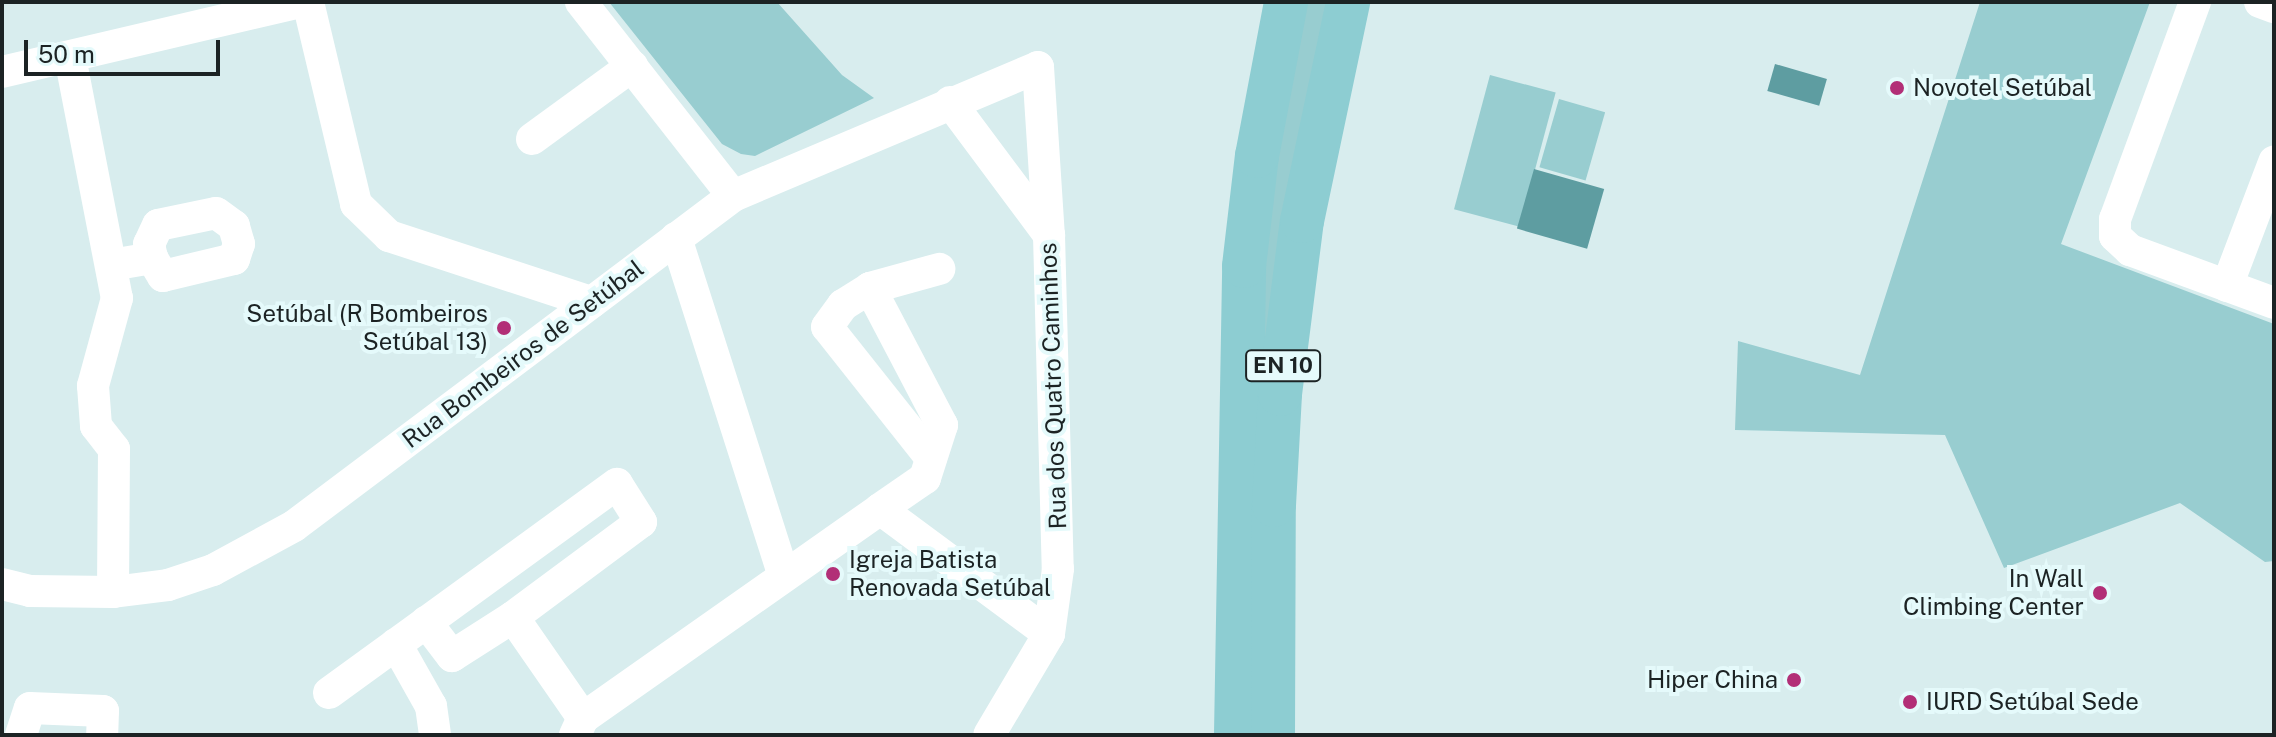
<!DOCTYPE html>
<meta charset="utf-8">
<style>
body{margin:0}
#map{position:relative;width:2276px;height:737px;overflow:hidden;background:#d8edee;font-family:"Public Sans",sans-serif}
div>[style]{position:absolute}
.green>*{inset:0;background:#98cdd0;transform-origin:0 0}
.water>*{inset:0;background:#5e9da1;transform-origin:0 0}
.minor>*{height:32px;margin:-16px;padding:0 16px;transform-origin:16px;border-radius:16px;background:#fff}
.primary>*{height:44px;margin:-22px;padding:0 22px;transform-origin:22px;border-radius:22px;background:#8dcdd2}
.dots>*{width:22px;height:22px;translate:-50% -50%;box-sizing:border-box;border:4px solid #e5fafb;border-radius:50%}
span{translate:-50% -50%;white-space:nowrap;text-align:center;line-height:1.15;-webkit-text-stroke:8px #e5fafb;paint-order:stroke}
.shield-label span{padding:2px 6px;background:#e5fafb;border:2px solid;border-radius:6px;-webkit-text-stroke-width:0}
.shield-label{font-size:22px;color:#1c2324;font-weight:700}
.poi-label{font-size:24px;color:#1c2324}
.left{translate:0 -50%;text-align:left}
.right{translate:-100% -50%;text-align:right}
.street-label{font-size:24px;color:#1c2324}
.frame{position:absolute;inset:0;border:4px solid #1c2324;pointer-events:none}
.scale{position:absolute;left:24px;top:40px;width:196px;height:36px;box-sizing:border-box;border:4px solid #1c2324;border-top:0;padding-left:10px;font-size:24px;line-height:28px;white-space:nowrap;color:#1c2324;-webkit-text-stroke:6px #e5fafb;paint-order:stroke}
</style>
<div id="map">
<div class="green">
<div style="clip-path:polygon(609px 2px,777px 2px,842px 75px,874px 98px,755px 156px,741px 154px,722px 144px)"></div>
<div style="clip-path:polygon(1305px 2px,1332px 2px,1265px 469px,1257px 331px,1269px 186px)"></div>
<div style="clip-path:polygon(1980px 2px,2150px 2px,2061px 244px,2274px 324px,2274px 561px,2265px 562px,2180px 503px,2004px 568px,1945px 435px,1735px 430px,1738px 341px,1860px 375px)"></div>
<div style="left:1490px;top:75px;width:68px;height:139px;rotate:15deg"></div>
<div style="left:1559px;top:99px;width:48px;height:71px;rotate:16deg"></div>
</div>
<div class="water">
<div style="left:1775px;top:64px;width:54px;height:28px;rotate:16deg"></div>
<div style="left:1534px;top:169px;width:73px;height:62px;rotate:16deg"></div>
</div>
<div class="minor">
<div style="left:308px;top:2px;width:208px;rotate:76.6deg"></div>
<div style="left:356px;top:204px;width:46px;rotate:44.1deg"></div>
<div style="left:389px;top:236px;width:213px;rotate:18.1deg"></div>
<div style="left:581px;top:2px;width:246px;rotate:51.9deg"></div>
<div style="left:2195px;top:2px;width:231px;rotate:110.2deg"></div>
<div style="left:2115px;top:219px;width:17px;rotate:90deg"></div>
<div style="left:2115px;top:236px;width:21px;rotate:43deg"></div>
<div style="left:2130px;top:250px;width:153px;rotate:20.2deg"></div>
<div style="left:2260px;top:2px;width:15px;rotate:20deg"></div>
<div style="left:70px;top:57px;width:246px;rotate:79deg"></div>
<div style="left:117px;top:298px;width:91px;rotate:105.3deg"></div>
<div style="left:93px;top:386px;width:40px;rotate:85.7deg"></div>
<div style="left:96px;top:426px;width:29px;rotate:52deg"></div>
<div style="left:114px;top:449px;width:143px;rotate:90.4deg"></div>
<div style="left:2px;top:72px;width:307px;rotate:-13.2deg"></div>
<div style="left:950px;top:102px;width:166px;rotate:53.3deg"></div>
<div style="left:532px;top:139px;width:124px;rotate:-36.1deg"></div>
<div style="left:676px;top:238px;width:353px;rotate:72.3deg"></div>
<div style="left:111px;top:265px;width:42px;rotate:-9.7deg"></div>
<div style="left:152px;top:258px;width:21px;rotate:59deg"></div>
<div style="left:163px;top:276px;width:73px;rotate:-13.5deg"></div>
<div style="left:234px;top:259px;width:16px;rotate:-72deg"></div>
<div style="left:239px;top:244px;width:19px;rotate:-106deg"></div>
<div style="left:234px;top:226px;width:22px;rotate:-144deg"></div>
<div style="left:216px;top:213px;width:59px;rotate:168.3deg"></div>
<div style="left:158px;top:225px;width:21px;rotate:115deg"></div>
<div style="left:149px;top:244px;width:14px;rotate:78deg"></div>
<div style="left:2227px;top:286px;width:133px;rotate:-69.2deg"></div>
<div style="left:870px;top:288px;width:155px;rotate:62.3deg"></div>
<div style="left:942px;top:425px;width:56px;rotate:107.8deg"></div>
<div style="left:925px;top:478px;width:55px;rotate:145.4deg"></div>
<div style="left:931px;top:458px;width:167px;rotate:-128.4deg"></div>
<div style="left:827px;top:327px;width:27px;rotate:-54deg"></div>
<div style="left:843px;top:305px;width:32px;rotate:-32deg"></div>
<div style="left:870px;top:288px;width:72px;rotate:-15.4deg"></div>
<div style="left:2px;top:584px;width:29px;rotate:14deg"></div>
<div style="left:30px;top:591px;width:83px;rotate:0.7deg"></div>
<div style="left:113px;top:592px;width:55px;rotate:-7.3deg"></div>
<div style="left:168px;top:585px;width:47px;rotate:-18.4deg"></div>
<div style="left:213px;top:570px;width:92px;rotate:-28.5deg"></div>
<div style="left:294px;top:526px;width:549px;rotate:-36.93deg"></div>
<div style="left:733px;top:196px;width:331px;rotate:-22.9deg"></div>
<div style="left:1038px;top:67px;width:168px;rotate:86.3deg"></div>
<div style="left:1049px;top:235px;width:334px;rotate:88.5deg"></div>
<div style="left:1058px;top:569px;width:66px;rotate:97.9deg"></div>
<div style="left:1049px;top:634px;width:117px;rotate:120.7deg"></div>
<div style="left:426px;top:622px;width:43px;rotate:52.6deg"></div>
<div style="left:452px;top:656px;width:72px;rotate:-32.6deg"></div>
<div style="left:396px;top:644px;width:71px;rotate:60.6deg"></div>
<div style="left:431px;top:706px;width:29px;rotate:82deg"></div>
<div style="left:329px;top:693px;width:356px;rotate:-36deg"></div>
<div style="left:617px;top:484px;width:45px;rotate:57.7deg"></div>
<div style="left:641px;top:522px;width:159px;rotate:143.4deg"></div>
<div style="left:513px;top:617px;width:123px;rotate:55.3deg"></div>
<div style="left:21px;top:735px;width:28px;rotate:-72deg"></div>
<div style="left:30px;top:708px;width:73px;rotate:2.4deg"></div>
<div style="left:103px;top:711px;width:24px;rotate:92deg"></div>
<div style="left:575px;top:735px;width:19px;rotate:-65deg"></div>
<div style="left:583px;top:718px;width:363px;rotate:-35.1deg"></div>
<div style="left:880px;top:509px;width:210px;rotate:36.5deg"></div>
</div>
<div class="primary">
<div style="left:1236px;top:735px;width:469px;rotate:-89deg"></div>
<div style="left:1244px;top:266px;width:111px;rotate:-83.3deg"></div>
<div style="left:1257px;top:156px;width:157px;rotate:-79.3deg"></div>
<div style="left:1273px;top:735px;width:230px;rotate:-89.8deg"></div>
<div style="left:1274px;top:505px;width:111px;rotate:-86.9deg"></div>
<div style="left:1280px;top:394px;width:174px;rotate:-82.8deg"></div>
<div style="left:1302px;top:221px;width:224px;rotate:-78.1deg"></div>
</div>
<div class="dots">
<div style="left:1897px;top:88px;background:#b22f77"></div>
<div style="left:504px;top:328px;background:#b22f77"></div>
<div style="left:833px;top:574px;background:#b22f77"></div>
<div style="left:2100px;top:593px;background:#b22f77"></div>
<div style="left:1794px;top:680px;background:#b22f77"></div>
<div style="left:1910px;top:702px;background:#b22f77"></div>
</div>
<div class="shield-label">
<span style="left:1283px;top:366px">EN 10</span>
</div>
<div class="poi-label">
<span class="left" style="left:1913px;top:88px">Novotel Setúbal</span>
<span class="right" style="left:488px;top:328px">Setúbal (R Bombeiros<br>Setúbal 13)</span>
<span class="left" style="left:849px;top:574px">Igreja Batista<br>Renovada Setúbal</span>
<span class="right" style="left:2084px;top:593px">In Wall<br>Climbing Center</span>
<span class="right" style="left:1778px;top:680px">Hiper China</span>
<span class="left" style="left:1926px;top:702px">IURD Setúbal Sede</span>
</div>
<div class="street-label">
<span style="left:523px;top:354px;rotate:-37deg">Rua Bombeiros de Setúbal</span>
<span style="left:1053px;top:386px;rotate:-92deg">Rua dos Quatro Caminhos</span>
</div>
<div class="frame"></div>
<div class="scale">50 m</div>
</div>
